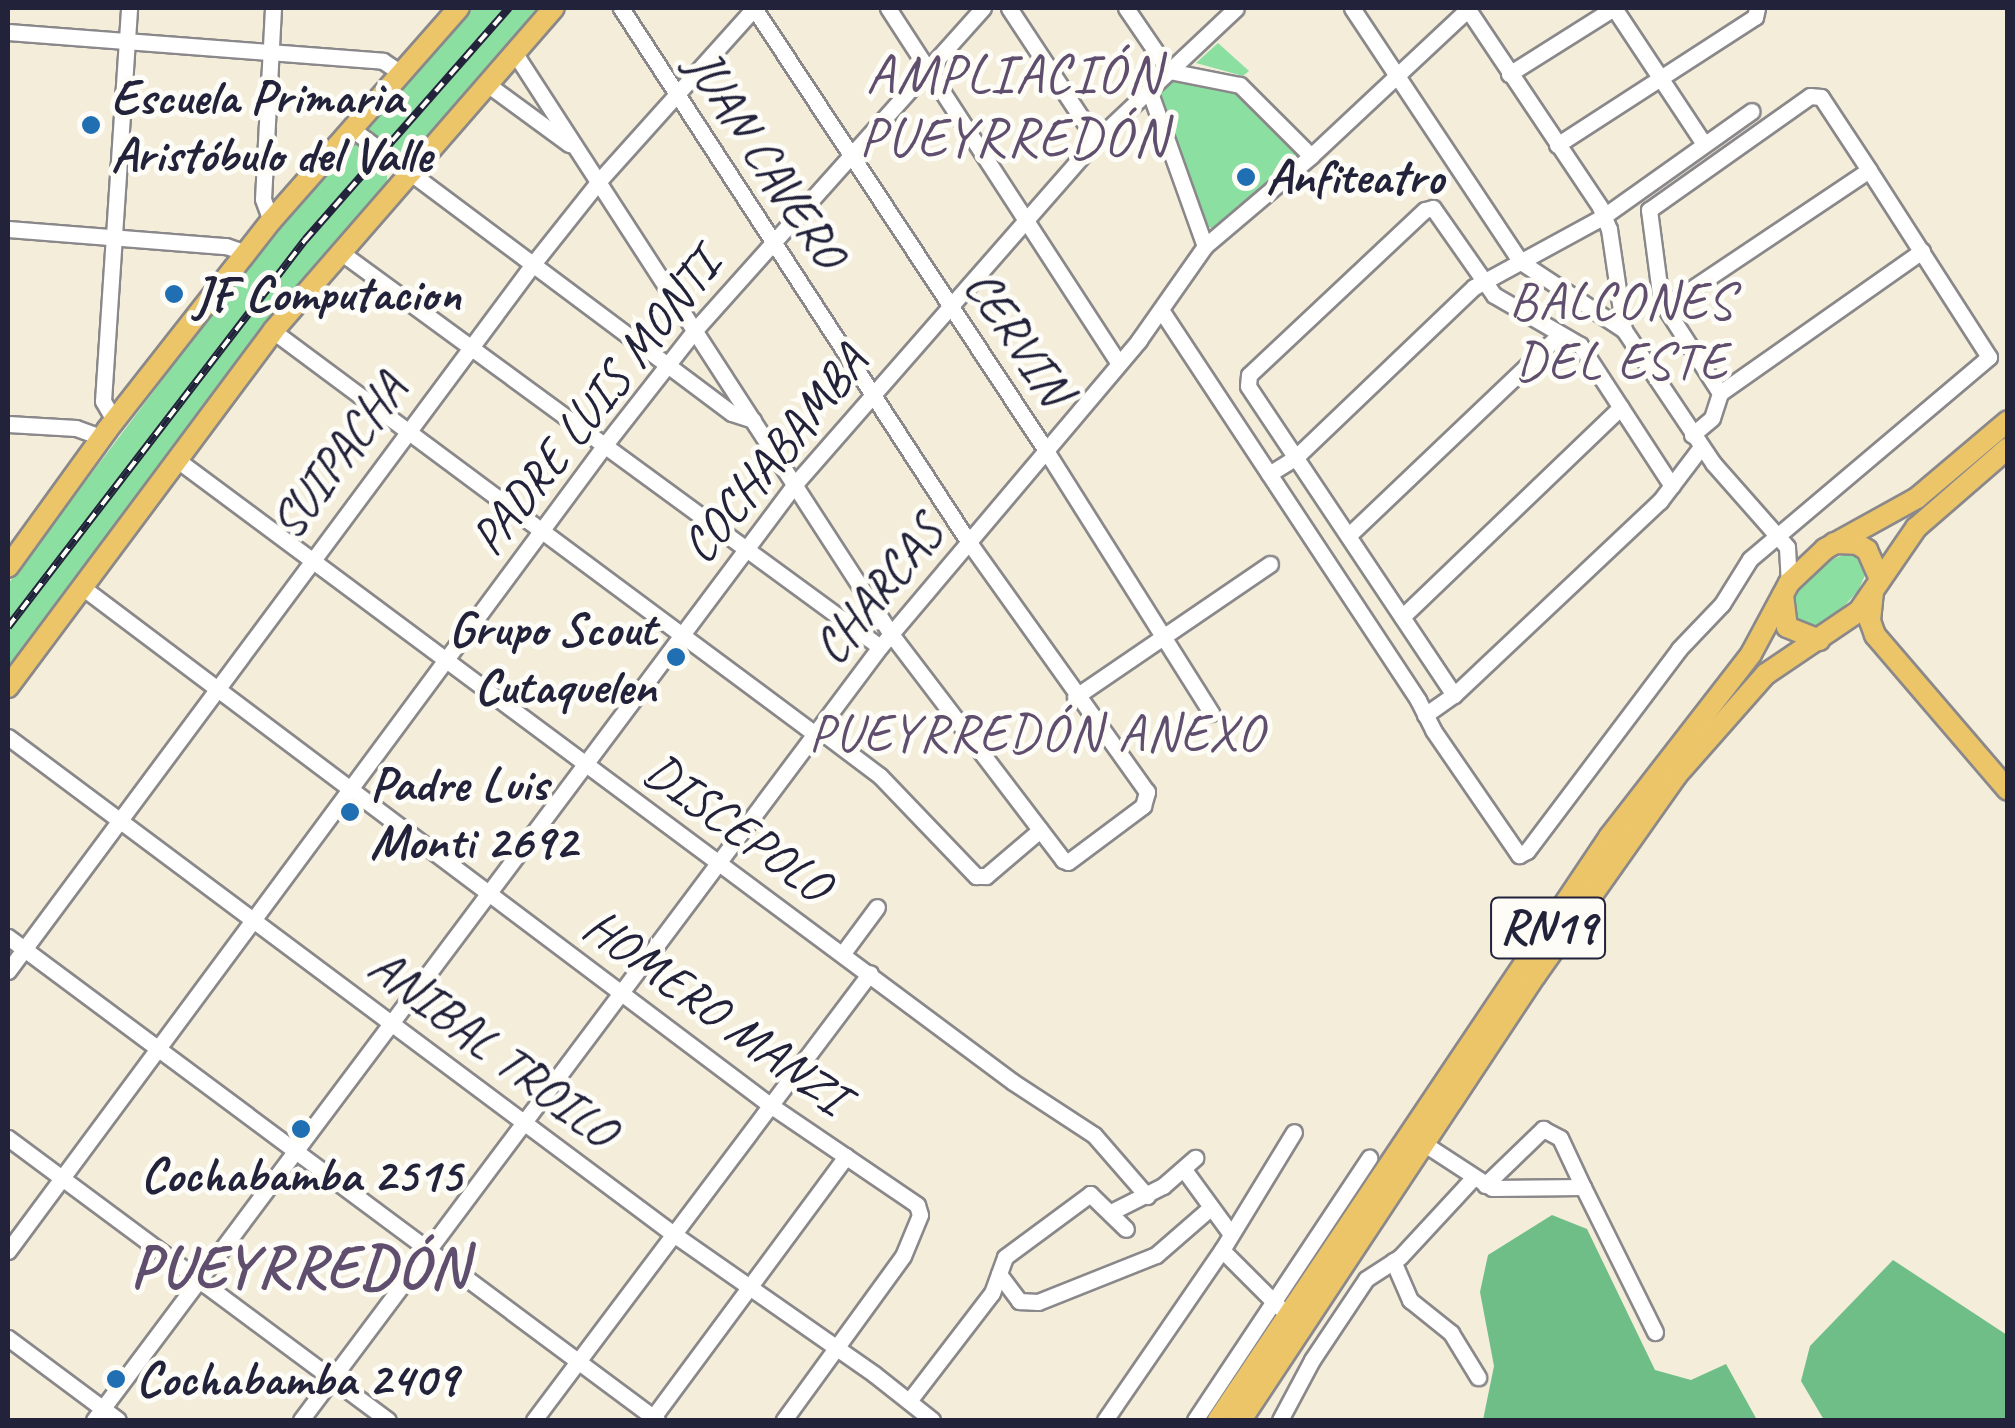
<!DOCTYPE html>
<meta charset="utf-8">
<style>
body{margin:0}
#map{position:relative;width:2015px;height:1428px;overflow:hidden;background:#f3edd9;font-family:Caveat,sans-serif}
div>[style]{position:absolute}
.green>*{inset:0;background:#8bdfa1}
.forest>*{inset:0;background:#70be87}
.roads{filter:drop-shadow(2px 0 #8a888a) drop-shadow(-2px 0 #8a888a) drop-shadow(0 2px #8a888a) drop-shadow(0 -2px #8a888a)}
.minor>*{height:15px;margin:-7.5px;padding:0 7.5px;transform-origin:7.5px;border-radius:7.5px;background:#fff}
.major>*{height:20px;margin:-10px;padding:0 10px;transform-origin:10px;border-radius:10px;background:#edc569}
.rail>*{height:8px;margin-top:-4px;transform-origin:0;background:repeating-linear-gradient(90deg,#fdfcf7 0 11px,#22223b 0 22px);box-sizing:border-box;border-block:2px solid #22223b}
.dots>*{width:28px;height:28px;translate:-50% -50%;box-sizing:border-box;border:5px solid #fdfcf7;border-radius:50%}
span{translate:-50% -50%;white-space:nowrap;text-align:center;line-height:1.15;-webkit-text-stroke:10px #fdfcf7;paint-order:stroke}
.shield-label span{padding:2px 8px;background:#fdfcf7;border:2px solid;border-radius:8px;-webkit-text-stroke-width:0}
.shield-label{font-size:48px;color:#22223b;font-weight:700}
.poi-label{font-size:50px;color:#22223b;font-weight:700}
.left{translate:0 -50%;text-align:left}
.right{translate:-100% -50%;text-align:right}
.street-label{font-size:50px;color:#22223b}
.neighbourhood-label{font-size:52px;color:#5f4e6d;letter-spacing:2.5px}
.quarter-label{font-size:55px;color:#5f4e6d;letter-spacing:2.5px}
.district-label{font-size:60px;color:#5f4e6d;font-weight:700;letter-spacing:2.5px}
.frame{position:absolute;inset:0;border:10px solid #22223b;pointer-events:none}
</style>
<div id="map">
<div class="green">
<div style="clip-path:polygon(471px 8px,549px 8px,407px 162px,368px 133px,367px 123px)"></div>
<div style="clip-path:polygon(1218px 43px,1249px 71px,1243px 76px,1196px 63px)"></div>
<div style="clip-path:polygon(1173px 80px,1231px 87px,1297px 151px,1297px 161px,1217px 231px,1205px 225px,1158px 95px)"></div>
<div style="clip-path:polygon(356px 141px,387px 168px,387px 184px,273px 317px,8px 670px,8px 584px,262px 248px,348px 144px)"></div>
<div style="clip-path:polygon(1851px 552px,1867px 571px,1858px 591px,1835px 616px,1813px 628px,1794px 622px,1791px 598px,1798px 587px,1825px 562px)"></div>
</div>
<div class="forest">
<div style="clip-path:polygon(1552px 1215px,1587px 1229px,1655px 1370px,1691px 1380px,1726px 1364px,1757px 1420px,1483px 1420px,1494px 1366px,1480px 1292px,1488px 1255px)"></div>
<div style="clip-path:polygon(1893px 1260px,2007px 1335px,2007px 1420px,1824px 1420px,1801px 1381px,1810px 1346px)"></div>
</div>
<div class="roads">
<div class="minor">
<div style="left:888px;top:8px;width:422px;rotate:57deg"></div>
<div style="left:1009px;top:8px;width:158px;rotate:56.6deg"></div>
<div style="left:1126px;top:8px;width:76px;rotate:55.7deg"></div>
<div style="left:1169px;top:71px;width:72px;rotate:11.2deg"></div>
<div style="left:1240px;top:85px;width:100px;rotate:45deg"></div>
<div style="left:1352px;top:8px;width:305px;rotate:56.4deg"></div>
<div style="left:1521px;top:262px;width:123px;rotate:33.4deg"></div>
<div style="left:1467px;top:8px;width:239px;rotate:56.2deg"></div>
<div style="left:1600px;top:207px;width:24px;rotate:68deg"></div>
<div style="left:1609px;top:229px;width:102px;rotate:81.6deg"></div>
<div style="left:1624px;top:330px;width:160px;rotate:56.2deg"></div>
<div style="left:1713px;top:463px;width:112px;rotate:48.6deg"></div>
<div style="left:1787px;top:547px;width:36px;rotate:87deg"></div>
<div style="left:8px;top:32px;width:376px;rotate:4.4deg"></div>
<div style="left:383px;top:61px;width:22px;rotate:34deg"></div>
<div style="left:514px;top:52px;width:693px;rotate:57.07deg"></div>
<div style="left:891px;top:634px;width:284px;rotate:52.7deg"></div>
<div style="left:1063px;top:860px;width:5px;rotate:22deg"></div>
<div style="left:1068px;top:862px;width:94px;rotate:-36.7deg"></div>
<div style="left:1143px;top:806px;width:15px;rotate:-74deg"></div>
<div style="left:1147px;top:792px;width:308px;rotate:-125.5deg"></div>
<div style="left:968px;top:541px;width:636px;rotate:-123.07deg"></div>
<div style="left:1509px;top:74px;width:124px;rotate:-32.2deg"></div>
<div style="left:1614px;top:8px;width:163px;rotate:56.5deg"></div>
<div style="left:487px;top:84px;width:102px;rotate:36.2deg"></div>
<div style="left:1149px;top:90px;width:166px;rotate:70.3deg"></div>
<div style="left:352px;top:129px;width:474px;rotate:36.8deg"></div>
<div style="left:732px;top:413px;width:22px;rotate:18deg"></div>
<div style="left:1557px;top:145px;width:236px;rotate:-32.9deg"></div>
<div style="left:1755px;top:17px;width:9px;rotate:-77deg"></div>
<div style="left:271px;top:221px;width:23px;rotate:-110deg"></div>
<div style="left:263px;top:199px;width:191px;rotate:-87deg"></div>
<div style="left:8px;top:229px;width:219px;rotate:4.5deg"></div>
<div style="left:226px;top:246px;width:21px;rotate:19deg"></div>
<div style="left:339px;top:251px;width:670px;rotate:36.2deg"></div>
<div style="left:1161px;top:310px;width:467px;rotate:56.6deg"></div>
<div style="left:1418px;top:700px;width:34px;rotate:63deg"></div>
<div style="left:1433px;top:730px;width:152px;rotate:55.5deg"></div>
<div style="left:1519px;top:855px;width:9px;rotate:-27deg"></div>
<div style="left:1527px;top:851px;width:253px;rotate:-53deg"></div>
<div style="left:1679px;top:649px;width:62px;rotate:-46.3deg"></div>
<div style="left:1722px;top:604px;width:53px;rotate:-58.1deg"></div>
<div style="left:1750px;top:559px;width:313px;rotate:-40.2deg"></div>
<div style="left:1989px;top:357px;width:222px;rotate:-122.7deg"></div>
<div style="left:1869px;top:170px;width:247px;rotate:146.2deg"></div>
<div style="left:273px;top:331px;width:675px;rotate:36.63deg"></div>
<div style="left:1720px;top:393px;width:109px;rotate:-122.7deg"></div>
<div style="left:1661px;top:301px;width:92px;rotate:-97.5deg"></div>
<div style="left:1649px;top:210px;width:197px;rotate:-35.3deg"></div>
<div style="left:1810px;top:96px;width:11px;rotate:5deg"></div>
<div style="left:1821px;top:97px;width:87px;rotate:56.7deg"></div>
<div style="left:114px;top:420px;width:22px;rotate:-120deg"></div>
<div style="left:103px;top:401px;width:394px;rotate:-86.2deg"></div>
<div style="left:8px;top:424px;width:68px;rotate:3.4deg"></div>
<div style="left:76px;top:428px;width:27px;rotate:20deg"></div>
<div style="left:1692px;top:435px;width:26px;rotate:-40deg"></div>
<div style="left:1712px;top:418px;width:26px;rotate:-72deg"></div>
<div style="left:1720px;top:393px;width:247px;rotate:-35.1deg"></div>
<div style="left:176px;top:459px;width:1043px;rotate:36.66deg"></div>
<div style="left:1013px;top:1082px;width:97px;rotate:33.2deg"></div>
<div style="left:1094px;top:1135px;width:81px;rotate:49deg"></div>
<div style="left:1269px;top:474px;width:32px;rotate:-32deg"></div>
<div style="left:1296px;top:457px;width:246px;rotate:-43.7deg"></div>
<div style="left:1474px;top:287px;width:148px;rotate:-28.6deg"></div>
<div style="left:1604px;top:216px;width:181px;rotate:-35.4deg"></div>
<div style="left:1349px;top:535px;width:291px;rotate:-43.6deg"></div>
<div style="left:82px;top:587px;width:861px;rotate:36.98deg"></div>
<div style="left:770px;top:1105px;width:178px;rotate:34.2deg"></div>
<div style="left:917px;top:1205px;width:10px;rotate:73deg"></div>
<div style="left:920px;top:1215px;width:44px;rotate:112.5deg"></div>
<div style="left:903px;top:1256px;width:203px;rotate:126deg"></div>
<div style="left:1402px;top:617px;width:303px;rotate:-43.8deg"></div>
<div style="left:1454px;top:695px;width:371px;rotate:-123.7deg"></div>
<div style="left:1248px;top:386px;width:11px;rotate:-85deg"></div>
<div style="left:1249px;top:375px;width:241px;rotate:-43.2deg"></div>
<div style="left:1425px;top:210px;width:8px;rotate:-14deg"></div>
<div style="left:1433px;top:208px;width:106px;rotate:55deg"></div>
<div style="left:1494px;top:295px;width:99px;rotate:30.2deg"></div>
<div style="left:1580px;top:345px;width:168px;rotate:56.9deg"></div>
<div style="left:1075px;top:697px;width:236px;rotate:-34.3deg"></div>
<div style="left:1425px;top:715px;width:35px;rotate:-35deg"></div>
<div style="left:1454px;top:695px;width:283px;rotate:-43.3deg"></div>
<div style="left:1660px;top:501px;width:68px;rotate:-52.8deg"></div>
<div style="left:819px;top:730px;width:76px;rotate:37deg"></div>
<div style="left:880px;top:776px;width:139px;rotate:46.2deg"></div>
<div style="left:976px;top:876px;width:10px"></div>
<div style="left:986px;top:876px;width:71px;rotate:-40.4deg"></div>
<div style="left:8px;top:737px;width:829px;rotate:36.76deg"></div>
<div style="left:672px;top:1233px;width:246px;rotate:34.9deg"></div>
<div style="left:874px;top:1374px;width:74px;rotate:38.4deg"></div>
<div style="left:8px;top:937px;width:809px;rotate:36.66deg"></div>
<div style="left:843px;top:953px;width:57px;rotate:-53.5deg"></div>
<div style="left:8px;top:971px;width:881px;rotate:-53.4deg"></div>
<div style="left:533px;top:264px;width:106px;rotate:-51.5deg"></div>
<div style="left:599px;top:181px;width:232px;rotate:-48.1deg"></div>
<div style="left:754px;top:8px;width:528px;rotate:56.58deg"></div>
<div style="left:1045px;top:449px;width:312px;rotate:57.8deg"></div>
<div style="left:8px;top:1138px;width:473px;rotate:36.6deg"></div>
<div style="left:1423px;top:1143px;width:82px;rotate:33.1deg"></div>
<div style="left:1492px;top:1188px;width:91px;rotate:-0.6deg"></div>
<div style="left:1583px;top:1187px;width:162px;rotate:63.6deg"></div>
<div style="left:1185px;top:1171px;width:78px;rotate:53.9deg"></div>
<div style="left:1485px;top:1185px;width:81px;rotate:-44deg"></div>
<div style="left:1543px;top:1129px;width:19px;rotate:28deg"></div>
<div style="left:1560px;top:1138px;width:54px;rotate:64.9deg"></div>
<div style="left:1111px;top:1212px;width:58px;rotate:-26.6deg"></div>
<div style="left:1163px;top:1186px;width:43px;rotate:-41.2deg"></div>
<div style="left:1222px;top:1250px;width:81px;rotate:45deg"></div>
<div style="left:8px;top:1251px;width:1002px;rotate:-53.48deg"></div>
<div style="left:604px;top:446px;width:147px;rotate:-51.9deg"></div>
<div style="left:695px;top:330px;width:432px;rotate:-48.2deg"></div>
<div style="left:1393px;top:1261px;width:43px;rotate:66.4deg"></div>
<div style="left:1410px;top:1300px;width:53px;rotate:38.8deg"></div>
<div style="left:1451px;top:1333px;width:52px;rotate:58.5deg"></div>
<div style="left:999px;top:1274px;width:34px;rotate:53deg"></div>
<div style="left:1019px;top:1301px;width:19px;rotate:3deg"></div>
<div style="left:1038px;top:1302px;width:127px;rotate:-21.7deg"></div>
<div style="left:1156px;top:1255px;width:72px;rotate:-41deg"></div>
<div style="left:8px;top:1338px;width:137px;rotate:36.7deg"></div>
<div style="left:909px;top:1401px;width:136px;rotate:-52.5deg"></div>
<div style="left:992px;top:1293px;width:38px;rotate:-70deg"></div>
<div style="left:1005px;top:1257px;width:106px;rotate:-36.5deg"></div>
<div style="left:1090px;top:1194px;width:50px;rotate:44.2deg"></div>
<div style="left:94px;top:1420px;width:1169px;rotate:-53.17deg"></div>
<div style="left:795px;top:484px;width:457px;rotate:-48.8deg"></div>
<div style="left:1096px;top:140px;width:192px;rotate:-43.3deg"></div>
<div style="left:301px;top:1420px;width:966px;rotate:-53.17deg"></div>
<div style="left:880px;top:647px;width:402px;rotate:-49.8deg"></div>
<div style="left:1139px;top:340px;width:115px;rotate:-54.9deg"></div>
<div style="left:1205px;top:246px;width:139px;rotate:-40.3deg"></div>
<div style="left:1311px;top:156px;width:216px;rotate:-43.1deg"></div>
<div style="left:534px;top:1420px;width:559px;rotate:-53.07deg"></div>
<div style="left:651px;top:1420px;width:328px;rotate:-53.5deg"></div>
<div style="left:1105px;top:1420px;width:206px;rotate:-55.5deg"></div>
<div style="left:1222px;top:1250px;width:138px;rotate:-58.6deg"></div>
<div style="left:1195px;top:1420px;width:315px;rotate:-56.4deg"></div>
<div style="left:1280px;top:1420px;width:68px;rotate:-61.9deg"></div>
<div style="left:1312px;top:1360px;width:97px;rotate:-56.3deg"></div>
<div style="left:1366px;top:1279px;width:40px;rotate:-32.9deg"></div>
<div style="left:1400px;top:1257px;width:109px;rotate:-47.2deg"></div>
</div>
<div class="major">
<div style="left:1834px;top:543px;width:23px;rotate:2deg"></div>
<div style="left:1857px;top:544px;width:12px;rotate:31deg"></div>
<div style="left:1867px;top:550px;width:32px;rotate:66deg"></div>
<div style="left:8px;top:567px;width:169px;rotate:-54.1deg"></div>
<div style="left:107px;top:430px;width:266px;rotate:-51.9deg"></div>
<div style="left:271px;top:221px;width:284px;rotate:-48.6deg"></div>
<div style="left:1873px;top:592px;width:29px;rotate:96deg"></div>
<div style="left:1870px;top:621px;width:15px;rotate:70deg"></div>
<div style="left:1875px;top:635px;width:204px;rotate:49.4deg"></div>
<div style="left:1783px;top:595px;width:32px;rotate:83deg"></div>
<div style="left:1787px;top:627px;width:35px;rotate:22deg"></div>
<div style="left:8px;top:687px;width:444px;rotate:-53.3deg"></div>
<div style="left:273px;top:331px;width:428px;rotate:-49deg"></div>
<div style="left:1218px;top:1420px;width:703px;rotate:-56.13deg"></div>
<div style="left:1610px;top:836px;width:230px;rotate:-52.2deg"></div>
<div style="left:1751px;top:654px;width:81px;rotate:-61.8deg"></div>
<div style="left:1789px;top:583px;width:50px;rotate:-43.4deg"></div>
<div style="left:1825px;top:549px;width:105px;rotate:-29deg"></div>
<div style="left:1917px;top:498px;width:119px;rotate:-40.2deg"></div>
<div style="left:1241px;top:1420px;width:533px;rotate:-56.49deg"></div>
<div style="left:1535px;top:976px;width:245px;rotate:-54.8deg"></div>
<div style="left:1676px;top:776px;width:136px;rotate:-48.6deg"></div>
<div style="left:1766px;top:674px;width:112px;rotate:-34.1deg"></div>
<div style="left:1859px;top:611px;width:101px;rotate:-55.5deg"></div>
<div style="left:1916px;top:528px;width:122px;rotate:-41deg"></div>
</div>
</div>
<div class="rail">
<div style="left:8px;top:627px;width:488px;rotate:-52.5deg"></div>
<div style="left:305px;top:240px;width:309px;rotate:-48.7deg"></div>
</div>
<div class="dots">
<div style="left:91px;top:125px;background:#1f6fb2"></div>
<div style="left:1246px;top:177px;background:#1f6fb2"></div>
<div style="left:174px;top:294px;background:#1f6fb2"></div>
<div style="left:676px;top:657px;background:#1f6fb2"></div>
<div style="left:350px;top:812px;background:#1f6fb2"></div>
<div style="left:301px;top:1129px;background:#1f6fb2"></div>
<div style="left:116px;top:1379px;background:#1f6fb2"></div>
</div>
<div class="shield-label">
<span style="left:1548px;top:928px">RN19</span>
</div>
<div class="poi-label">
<span class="left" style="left:111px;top:125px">Escuela Primaria<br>Aristóbulo del Valle</span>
<span class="left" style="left:1266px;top:177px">Anfiteatro</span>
<span class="left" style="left:194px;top:294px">JF Computacion</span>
<span class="right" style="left:656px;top:657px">Grupo Scout<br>Cutaquelen</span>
<span class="left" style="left:370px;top:812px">Padre Luis<br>Monti 2692</span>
<span style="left:301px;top:1175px">Cochabamba 2515</span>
<span class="left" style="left:136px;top:1379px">Cochabamba 2409</span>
</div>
<div class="street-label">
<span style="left:766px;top:159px;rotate:57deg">JUAN CAVERO</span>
<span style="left:1018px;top:337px;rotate:56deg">CERVIN</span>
<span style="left:595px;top:402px;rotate:-52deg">PADRE LUIS MONTI</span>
<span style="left:774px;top:454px;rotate:-51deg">COCHABAMBA</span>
<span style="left:338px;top:456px;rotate:-53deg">SUIPACHA</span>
<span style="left:878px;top:590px;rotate:-51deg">CHARCAS</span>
<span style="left:738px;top:827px;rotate:36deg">DISCEPOLO</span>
<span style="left:716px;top:1011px;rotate:36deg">HOMERO MANZI</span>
<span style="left:493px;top:1048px;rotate:37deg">ANIBAL TROILO</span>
</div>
<div class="neighbourhood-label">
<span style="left:1622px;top:332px">BALCONES<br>DEL ESTE</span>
<span style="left:1037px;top:734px">PUEYRREDÓN ANEXO</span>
</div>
<div class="quarter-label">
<span style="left:1014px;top:106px">AMPLIACIÓN<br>PUEYRREDÓN</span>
</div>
<div class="district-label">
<span style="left:300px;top:1266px">PUEYRREDÓN</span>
</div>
<div class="frame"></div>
</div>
